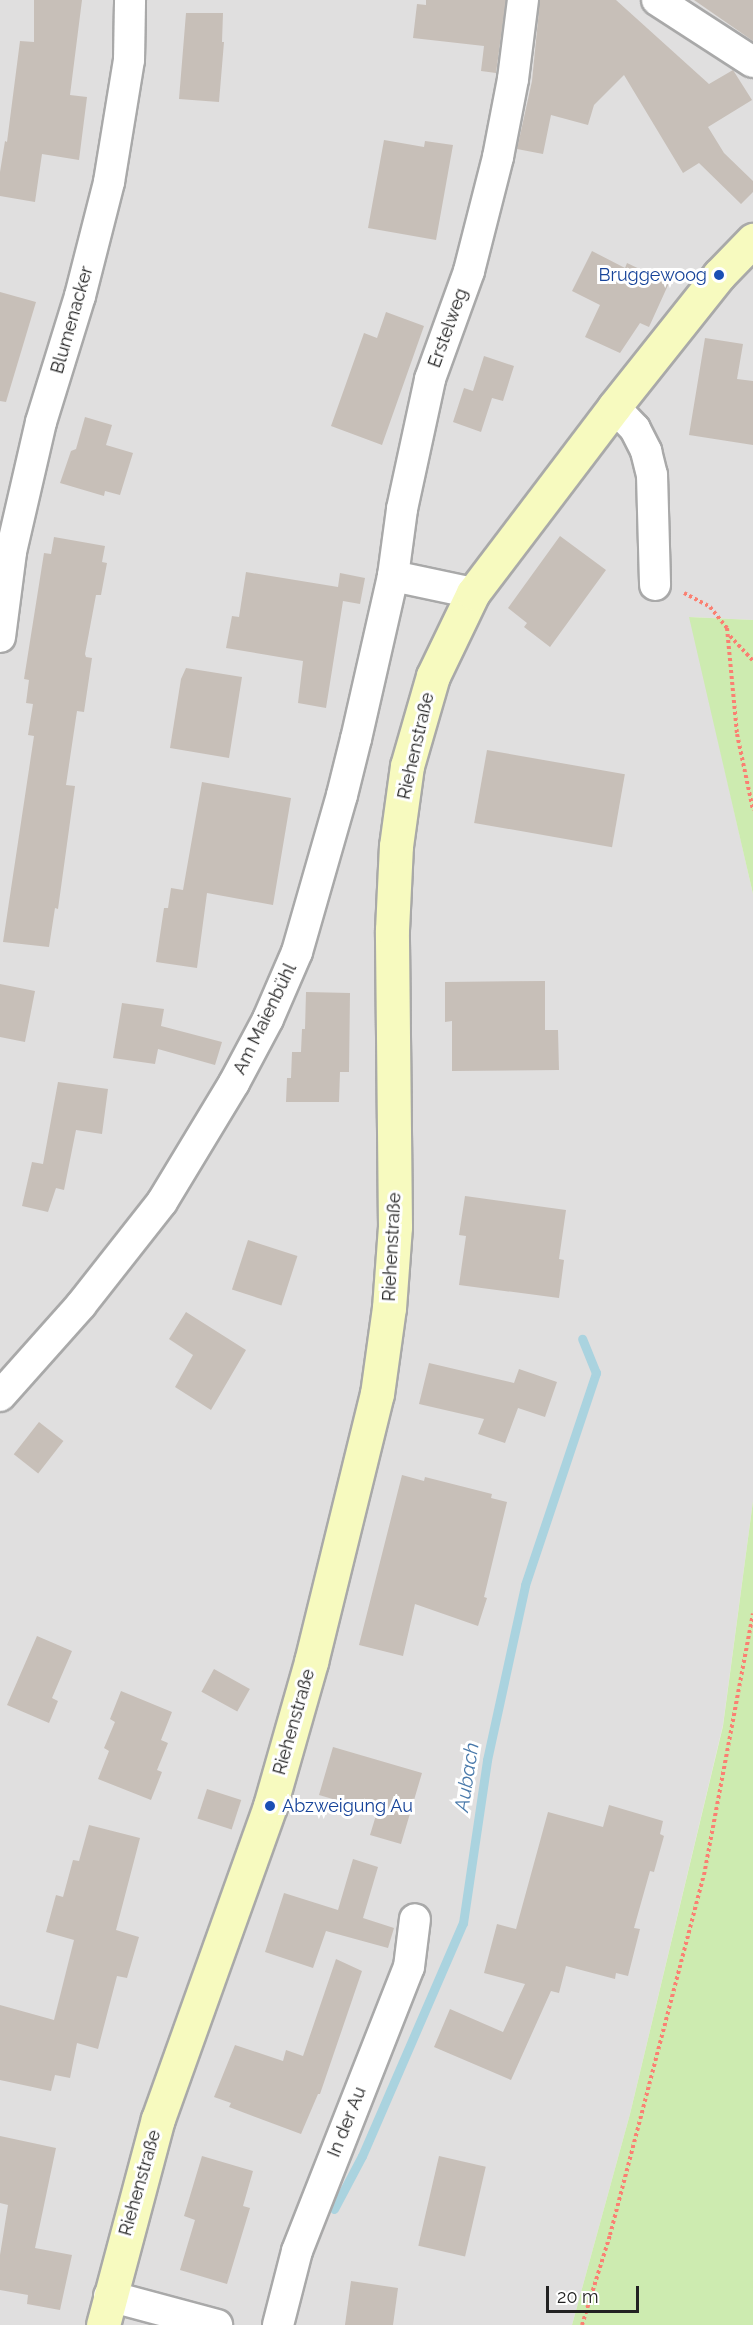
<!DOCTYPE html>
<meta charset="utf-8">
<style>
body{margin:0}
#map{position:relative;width:753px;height:2325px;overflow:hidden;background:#f2efe9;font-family:Raleway,sans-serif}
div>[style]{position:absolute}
.residential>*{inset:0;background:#e0dfdf}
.grass>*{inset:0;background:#cdebb0}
.stream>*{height:9px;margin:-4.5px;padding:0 4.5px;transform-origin:4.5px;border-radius:4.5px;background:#aad3df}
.building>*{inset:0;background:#c7bfb8;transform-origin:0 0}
.path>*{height:4px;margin-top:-2px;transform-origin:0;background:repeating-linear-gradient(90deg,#fa8072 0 3px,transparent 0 6px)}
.roads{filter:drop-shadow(2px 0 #a9a9a9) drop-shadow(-2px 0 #a9a9a9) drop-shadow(0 2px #a9a9a9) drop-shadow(0 -2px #a9a9a9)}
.street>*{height:30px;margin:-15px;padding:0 15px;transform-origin:15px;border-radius:15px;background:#fff}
.secondary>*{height:33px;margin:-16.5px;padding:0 16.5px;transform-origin:16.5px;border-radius:16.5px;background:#f7fabf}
.dots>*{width:16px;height:16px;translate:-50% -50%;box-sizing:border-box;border:3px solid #fff;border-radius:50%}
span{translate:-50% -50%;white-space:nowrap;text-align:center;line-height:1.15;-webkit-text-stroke:6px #fff;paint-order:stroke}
.transit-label{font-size:18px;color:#164399}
.right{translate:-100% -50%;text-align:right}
.left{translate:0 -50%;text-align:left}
.street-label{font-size:18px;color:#222}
.water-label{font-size:20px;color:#4a7aab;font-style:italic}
.scale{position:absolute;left:546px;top:2286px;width:93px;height:27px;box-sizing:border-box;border:3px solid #222;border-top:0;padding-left:8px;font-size:18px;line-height:21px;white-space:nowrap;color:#222;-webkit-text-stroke:4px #fff;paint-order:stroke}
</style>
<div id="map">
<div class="residential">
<div style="clip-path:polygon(0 0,753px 0,753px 620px,690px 617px,753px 894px,753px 1501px,723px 1725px,630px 2114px,572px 2325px,0 2325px)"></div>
</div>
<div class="grass">
<div style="clip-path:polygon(689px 617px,753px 620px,753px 894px)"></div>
<div style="clip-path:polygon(753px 1501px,753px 2325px,572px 2325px,630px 2114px,723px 1726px)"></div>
</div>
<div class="stream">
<div style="left:334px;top:2209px;width:60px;rotate:-62.2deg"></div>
<div style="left:362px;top:2156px;width:254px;rotate:-66.6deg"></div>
<div style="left:463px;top:1923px;width:165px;rotate:-81.6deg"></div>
<div style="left:487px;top:1760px;width:179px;rotate:-77.7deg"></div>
<div style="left:525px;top:1585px;width:224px;rotate:-71.5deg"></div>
<div style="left:596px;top:1373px;width:37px;rotate:-112deg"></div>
</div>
<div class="building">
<div style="clip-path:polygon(34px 0,82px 0,70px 95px,87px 97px,79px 160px,42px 154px,35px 202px,0 196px,0 172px,5px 141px,7px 142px,20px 41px,34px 42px)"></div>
<div style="clip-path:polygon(426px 0,506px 0,496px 73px,481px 71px,484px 46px,413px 38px,417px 4px,426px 5px)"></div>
<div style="clip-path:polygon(540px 0,616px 0,709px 84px,733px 70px,752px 100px,708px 127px,724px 153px,753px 181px,753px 192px,741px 204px,699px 163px,683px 173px,624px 75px,594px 105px,588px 125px,551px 115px,543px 154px,517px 149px,532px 81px)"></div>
<div style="clip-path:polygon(694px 0,753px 0,753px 41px)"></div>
<div style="clip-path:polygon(186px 13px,223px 13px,222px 42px,224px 42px,219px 102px,179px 99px)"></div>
<div style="clip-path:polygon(384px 140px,424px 147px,425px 141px,453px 145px,436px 240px,368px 228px)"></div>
<div style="clip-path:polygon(592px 251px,625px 268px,627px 263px,669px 283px,649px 327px,640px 323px,620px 353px,585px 337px,600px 305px,572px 291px)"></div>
<div style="clip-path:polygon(0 292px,36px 302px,6px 402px,0 401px)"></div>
<div style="clip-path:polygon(386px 312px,424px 326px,382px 445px,331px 426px,364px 333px,377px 338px)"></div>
<div style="clip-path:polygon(705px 338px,743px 344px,737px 379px,753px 381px,753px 445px,689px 435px)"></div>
<div style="clip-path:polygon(484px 356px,514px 366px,503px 401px,492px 398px,481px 432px,453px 422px,464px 388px,473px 391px)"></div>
<div style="clip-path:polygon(85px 417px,112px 425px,106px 445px,133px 453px,120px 495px,105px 491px,104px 496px,60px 483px,71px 451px,76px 449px)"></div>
<div style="clip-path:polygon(560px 536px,606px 570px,550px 647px,524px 627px,527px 623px,508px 608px)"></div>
<div style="clip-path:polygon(54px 537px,105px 546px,102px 562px,107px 563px,101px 595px,96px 595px,85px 654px,86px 657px,92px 658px,84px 712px,77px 711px,66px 785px,75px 786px,58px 909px,55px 908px,49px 947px,3px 942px,34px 736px,28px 735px,33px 704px,26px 703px,29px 680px,24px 679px,44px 553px,51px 554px)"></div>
<div style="clip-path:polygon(246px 572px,338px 587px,340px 573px,365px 578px,360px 604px,343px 601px,326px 708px,298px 703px,303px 661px,226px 648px,232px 616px,239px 617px)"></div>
<div style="clip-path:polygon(186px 668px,242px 677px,229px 758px,170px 748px,181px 679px)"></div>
<div style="left:487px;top:750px;width:140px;height:74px;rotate:10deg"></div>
<div style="clip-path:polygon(202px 782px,291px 798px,273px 905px,207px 893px,197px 968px,156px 962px,164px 908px,168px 908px,171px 888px,183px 890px)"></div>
<div style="clip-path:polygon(545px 981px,545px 1030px,558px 1030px,559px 1070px,452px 1071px,452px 1021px,445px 1022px,445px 982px)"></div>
<div style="clip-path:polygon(0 984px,35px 991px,25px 1042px,0 1037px)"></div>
<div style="clip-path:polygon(306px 992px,350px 993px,349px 1072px,340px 1072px,339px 1102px,286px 1102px,287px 1078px,291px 1078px,292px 1052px,301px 1052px,302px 1029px,305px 1029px)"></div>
<div style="clip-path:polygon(122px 1003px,164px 1009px,161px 1026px,222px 1042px,215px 1065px,158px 1049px,155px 1064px,113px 1058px)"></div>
<div style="clip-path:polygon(58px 1082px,108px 1089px,102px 1134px,76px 1130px,64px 1190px,56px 1188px,48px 1212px,22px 1206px,32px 1162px,43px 1164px)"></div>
<div style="clip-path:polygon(465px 1196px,566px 1210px,559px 1259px,564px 1260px,559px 1298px,459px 1285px,466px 1236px,459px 1235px)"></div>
<div style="left:248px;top:1240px;width:52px;height:52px;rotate:18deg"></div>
<div style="clip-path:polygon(186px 1312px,246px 1350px,211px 1410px,175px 1387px,193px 1355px,169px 1339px)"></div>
<div style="clip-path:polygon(429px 1363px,514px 1383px,519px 1369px,557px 1382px,545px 1417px,518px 1408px,505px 1443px,478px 1434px,484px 1419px,419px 1404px)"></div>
<div style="left:39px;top:1422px;width:31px;height:41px;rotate:38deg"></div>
<div style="clip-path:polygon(402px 1475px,424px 1481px,425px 1477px,492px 1494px,491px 1498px,507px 1502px,484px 1597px,487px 1598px,478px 1626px,415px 1604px,403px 1656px,359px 1645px)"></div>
<div style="clip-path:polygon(37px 1636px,72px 1651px,52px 1698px,58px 1701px,49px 1723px,7px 1705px)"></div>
<div style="left:214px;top:1669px;width:41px;height:26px;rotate:29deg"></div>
<div style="clip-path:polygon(121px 1691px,172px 1712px,161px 1740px,168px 1743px,157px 1770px,162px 1772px,151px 1800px,98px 1779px,109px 1751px,104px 1748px,115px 1722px,110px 1719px)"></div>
<div style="clip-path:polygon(333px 1747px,422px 1773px,401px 1844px,370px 1835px,377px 1812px,319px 1795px)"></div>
<div style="left:207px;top:1789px;width:36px;height:31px;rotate:18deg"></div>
<div style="clip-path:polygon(609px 1805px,663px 1821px,660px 1834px,664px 1836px,654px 1872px,650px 1871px,634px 1928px,640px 1929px,628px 1976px,616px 1973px,615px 1979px,566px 1966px,559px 1993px,551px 1991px,511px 2080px,434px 2047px,450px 2009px,503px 2032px,525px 1984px,484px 1973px,497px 1924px,516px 1929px,548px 1812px,603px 1827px)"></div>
<div style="clip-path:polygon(89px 1825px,140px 1838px,116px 1930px,139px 1937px,127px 1978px,117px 1976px,98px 2049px,77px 2043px,70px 2078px,55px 2075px,51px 2091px,0 2080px,0 2005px,54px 2020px,74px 1940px,46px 1932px,56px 1895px,63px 1897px,73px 1860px,79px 1861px)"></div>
<div style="clip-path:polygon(353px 1859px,378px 1867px,363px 1918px,394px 1928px,388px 1948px,326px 1931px,313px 1968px,265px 1952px,284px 1893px,338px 1910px)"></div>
<div style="clip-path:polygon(336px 1959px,362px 1971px,320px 2094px,318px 2094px,301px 2134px,229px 2107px,231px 2103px,214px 2097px,235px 2045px,283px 2061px,286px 2050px,303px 2056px)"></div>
<div style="clip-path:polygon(0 2136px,56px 2148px,35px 2248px,72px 2255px,60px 2310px,27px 2304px,28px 2295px,0 2290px,0 2255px,8px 2205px,0 2203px)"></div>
<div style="clip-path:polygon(202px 2156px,253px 2171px,243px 2206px,250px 2208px,227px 2284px,180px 2270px,195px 2220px,184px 2216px)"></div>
<div style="left:439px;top:2156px;width:48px;height:92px;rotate:13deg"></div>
<div style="clip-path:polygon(351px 2281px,398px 2288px,393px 2325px,345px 2325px)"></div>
</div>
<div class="path">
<div style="left:684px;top:593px;width:30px;rotate:28deg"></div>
<div style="left:710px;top:607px;width:27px;rotate:51deg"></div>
<div style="left:727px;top:628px;width:106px;rotate:84.6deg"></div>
<div style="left:737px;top:734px;width:78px;rotate:78.1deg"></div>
<div style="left:730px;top:636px;width:34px;rotate:47deg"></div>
<div style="left:582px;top:2325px;width:94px;rotate:-72.7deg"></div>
<div style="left:610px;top:2235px;width:372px;rotate:-75.4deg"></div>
<div style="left:704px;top:1875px;width:266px;rotate:-79.4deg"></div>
</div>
<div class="roads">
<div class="street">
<div style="left:657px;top:0;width:114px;rotate:32.9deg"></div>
<div style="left:614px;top:407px;width:30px;rotate:46deg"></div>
<div style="left:635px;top:429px;width:25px;rotate:63deg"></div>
<div style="left:646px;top:451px;width:25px;rotate:76deg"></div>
<div style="left:652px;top:475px;width:110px;rotate:88.4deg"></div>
<div style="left:393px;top:576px;width:82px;rotate:12deg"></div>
<div style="left:0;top:637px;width:86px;rotate:-82.6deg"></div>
<div style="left:11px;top:552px;width:133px;rotate:-77deg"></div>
<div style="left:41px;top:422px;width:132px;rotate:-72.8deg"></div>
<div style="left:80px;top:296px;width:118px;rotate:-75.7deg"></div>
<div style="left:109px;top:182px;width:124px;rotate:-80.7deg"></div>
<div style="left:129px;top:60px;width:60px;rotate:-89deg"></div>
<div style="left:0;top:1396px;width:122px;rotate:-48.3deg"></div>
<div style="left:81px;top:1305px;width:131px;rotate:-51.8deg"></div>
<div style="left:162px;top:1202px;width:139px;rotate:-58.8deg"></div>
<div style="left:234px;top:1083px;width:72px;rotate:-62deg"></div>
<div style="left:268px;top:1019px;width:73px;rotate:-66.6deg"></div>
<div style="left:297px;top:952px;width:163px;rotate:-74deg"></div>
<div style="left:342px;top:795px;width:58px;rotate:-76deg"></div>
<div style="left:356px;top:739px;width:167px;rotate:-77.2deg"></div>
<div style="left:393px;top:576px;width:68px;rotate:-82.3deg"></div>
<div style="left:402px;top:509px;width:133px;rotate:-77.8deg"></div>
<div style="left:430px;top:379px;width:115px;rotate:-70.1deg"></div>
<div style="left:469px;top:271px;width:118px;rotate:-75.7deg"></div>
<div style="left:498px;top:157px;width:79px;rotate:-79.1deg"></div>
<div style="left:513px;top:79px;width:80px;rotate:-82.8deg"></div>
<div style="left:109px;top:2296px;width:112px;rotate:15deg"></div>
<div style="left:278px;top:2325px;width:76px;rotate:-75.6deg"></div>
<div style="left:297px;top:2251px;width:305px;rotate:-68.5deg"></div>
<div style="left:409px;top:1967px;width:48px;rotate:-82.9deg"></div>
</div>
<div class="secondary">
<div style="left:103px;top:2325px;width:213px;rotate:-75.1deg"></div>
<div style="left:158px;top:2119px;width:332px;rotate:-70.3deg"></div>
<div style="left:270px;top:1806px;width:150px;rotate:-74.1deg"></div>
<div style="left:311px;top:1662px;width:276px;rotate:-76.2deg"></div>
<div style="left:377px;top:1394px;width:87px;rotate:-82.1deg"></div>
<div style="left:389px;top:1308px;width:81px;rotate:-85.8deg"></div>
<div style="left:395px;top:1227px;width:297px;rotate:-90.6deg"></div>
<div style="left:392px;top:930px;width:84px;rotate:-87.3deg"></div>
<div style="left:396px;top:846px;width:81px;rotate:-82.2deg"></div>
<div style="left:407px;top:766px;width:94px;rotate:-73.9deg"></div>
<div style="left:433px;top:676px;width:92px;rotate:-64.3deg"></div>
<div style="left:473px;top:593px;width:233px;rotate:-52.8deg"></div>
<div style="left:614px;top:407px;width:169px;rotate:-51.5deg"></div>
<div style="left:719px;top:275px;width:49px;rotate:-45.8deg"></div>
</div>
</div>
<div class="dots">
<div style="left:719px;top:275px;background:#1a4fb4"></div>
<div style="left:270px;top:1806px;background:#1a4fb4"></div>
</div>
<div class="transit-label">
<span class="right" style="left:707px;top:275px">Bruggewoog</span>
<span class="left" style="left:282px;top:1806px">Abzweigung Au</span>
</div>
<div class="street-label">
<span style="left:72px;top:320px;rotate:-74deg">Blumenacker</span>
<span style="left:448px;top:328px;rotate:-70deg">Erstelweg</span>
<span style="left:416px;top:746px;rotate:-77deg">Riehenstraße</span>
<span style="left:265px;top:1019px;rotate:-64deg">Am Maienbühl</span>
<span style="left:392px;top:1247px;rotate:-87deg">Riehenstraße</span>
<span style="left:294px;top:1722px;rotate:-74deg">Riehenstraße</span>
<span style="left:347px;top:2122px;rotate:-68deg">In der Au</span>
<span style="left:140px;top:2183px;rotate:-74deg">Riehenstraße</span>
</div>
<div class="water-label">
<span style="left:467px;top:1777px;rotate:-81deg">Aubach</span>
</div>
<div class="scale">20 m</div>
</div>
